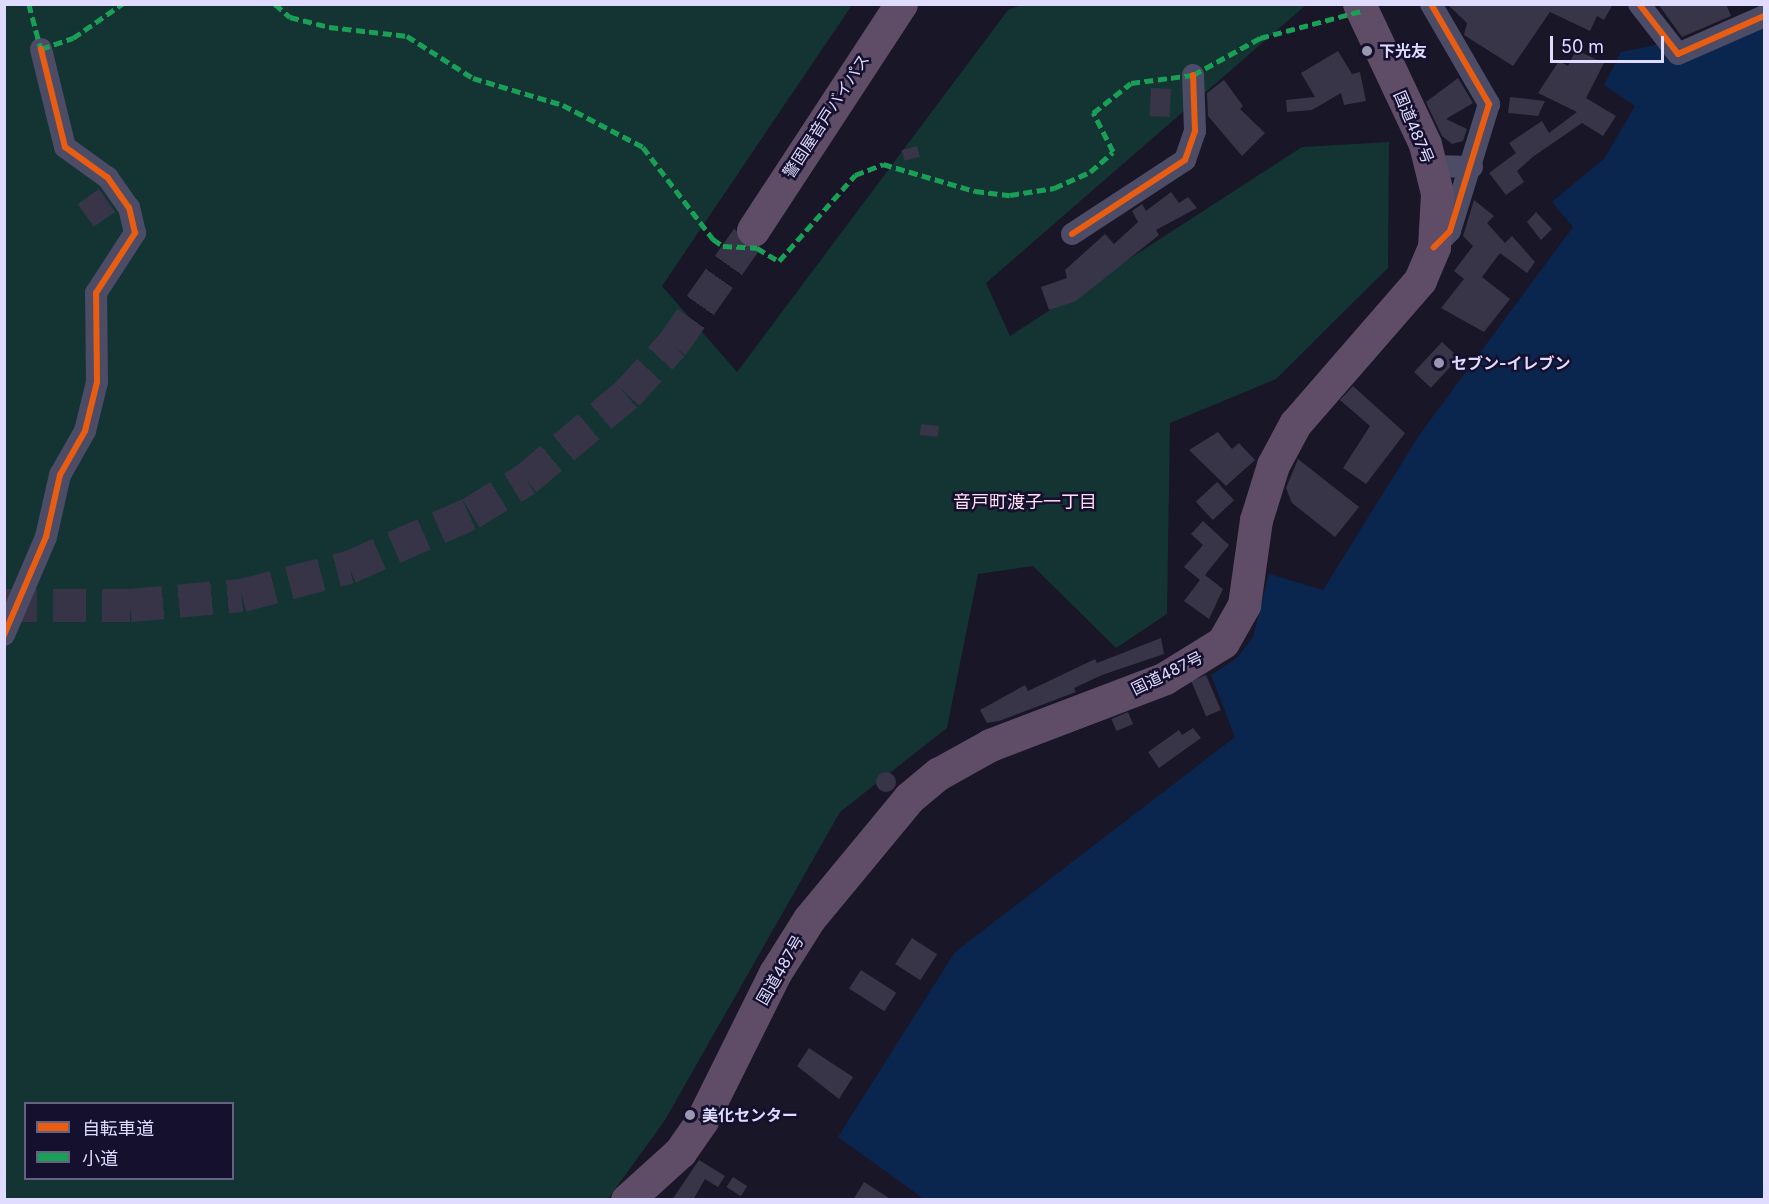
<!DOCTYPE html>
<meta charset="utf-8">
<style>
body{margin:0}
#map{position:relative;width:1769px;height:1204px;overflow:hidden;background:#191627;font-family:Inter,"Noto Sans JP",sans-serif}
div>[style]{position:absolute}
.green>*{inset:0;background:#143333}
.water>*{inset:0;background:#0b264e}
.building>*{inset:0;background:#383548;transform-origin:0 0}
.round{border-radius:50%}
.highway-tunnel>*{height:33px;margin-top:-16.5px;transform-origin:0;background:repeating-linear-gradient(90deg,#373447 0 33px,transparent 0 49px)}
.minor>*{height:22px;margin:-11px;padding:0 11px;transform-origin:11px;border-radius:11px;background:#4c4c67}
.highway>*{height:33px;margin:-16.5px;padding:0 16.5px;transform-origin:16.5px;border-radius:16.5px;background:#5f4d67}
.quiet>*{height:4.5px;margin-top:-2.25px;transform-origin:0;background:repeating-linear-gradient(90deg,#1a9f57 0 9px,transparent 0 13.5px)}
.cycleway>*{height:6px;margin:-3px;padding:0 3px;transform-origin:3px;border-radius:3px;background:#e95d12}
.dots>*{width:16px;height:16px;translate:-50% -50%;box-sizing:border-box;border:3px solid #14102d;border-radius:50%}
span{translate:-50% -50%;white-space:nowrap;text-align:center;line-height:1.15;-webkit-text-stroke:5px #14102d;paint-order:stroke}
.poi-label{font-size:16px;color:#dfdcff;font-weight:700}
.left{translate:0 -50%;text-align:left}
.street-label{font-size:16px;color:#dfdcff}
.neighbourhood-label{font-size:18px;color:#ffdef4}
.frame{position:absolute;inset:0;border:6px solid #dfdcff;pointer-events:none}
.legend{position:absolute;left:24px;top:1102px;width:210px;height:78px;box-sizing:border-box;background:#14102d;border:2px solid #656281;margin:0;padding:8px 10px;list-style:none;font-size:18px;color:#dfdcff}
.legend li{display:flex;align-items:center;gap:12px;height:30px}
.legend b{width:30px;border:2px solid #656281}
.scale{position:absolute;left:1550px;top:36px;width:114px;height:27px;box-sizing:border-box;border:3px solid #dfdcff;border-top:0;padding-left:8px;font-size:18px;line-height:21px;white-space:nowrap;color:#dfdcff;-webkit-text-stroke:4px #14102d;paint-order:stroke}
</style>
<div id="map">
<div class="green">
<div style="clip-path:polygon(evenodd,1024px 4px,1306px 5px,986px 283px,1010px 336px,1302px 147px,1389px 142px,1388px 268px,1276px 379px,1170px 423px,1167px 614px,1116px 648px,1033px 566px,978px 574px,947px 728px,840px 812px,665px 1120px,608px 1199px,5px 1200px,5px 5px,852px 5px,662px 286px,737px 372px,1008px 10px,1024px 4px,26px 1104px,232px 1104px,232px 1178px,26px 1178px,26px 1104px)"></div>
</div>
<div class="water">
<div style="clip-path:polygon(1764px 22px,1764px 1199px,924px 1199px,838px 1137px,955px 952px,1235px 737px,1211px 675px,1237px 658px,1253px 637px,1269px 574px,1323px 590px,1420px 434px,1573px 227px,1552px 202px,1604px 159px,1635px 106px,1604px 85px,1621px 52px,1665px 43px,1680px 61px)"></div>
</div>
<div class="building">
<div style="clip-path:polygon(1447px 4px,1613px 4px,1604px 20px,1597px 16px,1590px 31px,1550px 12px,1513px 66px,1464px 35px,1467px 23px)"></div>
<div style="clip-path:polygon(1658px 4px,1726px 4px,1731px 16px,1682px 37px)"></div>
<div style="clip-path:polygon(1576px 50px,1604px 63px,1586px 98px,1616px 116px,1603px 136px,1582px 123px,1534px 156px,1517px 171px,1524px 182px,1506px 195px,1489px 173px,1516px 153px,1509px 143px,1542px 121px,1549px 133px,1577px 112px,1538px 93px,1559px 61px,1568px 66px)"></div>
<div style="clip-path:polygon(1338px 51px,1352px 74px,1360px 72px,1366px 101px,1344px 105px,1341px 93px,1312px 110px,1287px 112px,1286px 100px,1315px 97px,1301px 73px)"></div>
<div style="clip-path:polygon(1458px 78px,1473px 103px,1446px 119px,1467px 129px,1463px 141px,1452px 144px,1442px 136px,1426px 102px)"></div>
<div style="clip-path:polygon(1224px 80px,1243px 106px,1240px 109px,1265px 133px,1242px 156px,1208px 116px,1207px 93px)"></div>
<div style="left:1151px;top:88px;width:20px;height:28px;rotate:3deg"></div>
<div style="clip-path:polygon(1510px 97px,1545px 101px,1538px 116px,1508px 113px)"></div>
<div style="left:917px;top:146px;width:11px;height:16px;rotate:75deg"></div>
<div style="left:99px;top:189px;width:28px;height:26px;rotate:55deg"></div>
<div style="clip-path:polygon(1171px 192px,1179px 203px,1188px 197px,1197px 208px,1156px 230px,1159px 235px,1076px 301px,1049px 310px,1041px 287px,1067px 278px,1065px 270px,1105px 234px,1114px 244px,1138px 222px,1132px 211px,1142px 204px,1146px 211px)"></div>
<div style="clip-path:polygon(1474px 200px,1494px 216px,1487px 223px,1505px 243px,1512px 236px,1535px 262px,1527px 273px,1500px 253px,1482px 277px,1510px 299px,1484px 332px,1441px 308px,1464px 279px,1454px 271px,1473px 246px,1463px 236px)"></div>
<div style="clip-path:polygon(1536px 212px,1552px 229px,1541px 240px,1527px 222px)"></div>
<div style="left:1442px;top:342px;width:23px;height:41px;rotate:43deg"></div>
<div style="clip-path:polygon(1353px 386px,1405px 433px,1366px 484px,1343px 468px,1370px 426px,1340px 400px)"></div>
<div style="left:921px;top:424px;width:18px;height:11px;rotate:6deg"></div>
<div style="clip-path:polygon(1218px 432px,1232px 449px,1239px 443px,1255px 460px,1226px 486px,1189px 450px)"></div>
<div style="clip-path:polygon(1298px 459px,1359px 507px,1335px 537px,1292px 503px,1286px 488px)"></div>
<div style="left:1217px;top:482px;width:25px;height:29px;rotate:47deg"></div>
<div style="clip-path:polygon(1203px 521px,1229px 545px,1205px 575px,1223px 589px,1209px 619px,1184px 601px,1200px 580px,1184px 567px,1203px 545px,1191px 534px)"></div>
<div style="clip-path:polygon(1161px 638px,1164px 654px,1102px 675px,1074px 688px,1076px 692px,999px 721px,987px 723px,980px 710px,1025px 685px,1028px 691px,1095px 659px,1097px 663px)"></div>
<div style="left:1206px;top:675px;width:38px;height:16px;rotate:67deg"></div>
<div style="left:1128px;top:712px;width:13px;height:18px;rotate:67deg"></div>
<div style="clip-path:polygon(1193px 728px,1201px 738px,1159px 768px,1148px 752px,1179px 730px,1182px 735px)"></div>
<div class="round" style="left:876px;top:772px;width:20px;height:20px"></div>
<div style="left:912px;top:938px;width:30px;height:31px;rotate:33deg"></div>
<div style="left:861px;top:970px;width:42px;height:22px;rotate:33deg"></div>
<div style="clip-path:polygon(809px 1048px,853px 1077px,839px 1099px,797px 1066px)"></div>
<div style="clip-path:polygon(699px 1160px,725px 1176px,718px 1187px,705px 1179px,693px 1200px,672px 1200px)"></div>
<div style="left:733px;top:1177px;width:17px;height:12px;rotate:33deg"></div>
<div style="clip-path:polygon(864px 1182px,892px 1200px,853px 1200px)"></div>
</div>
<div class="highway-tunnel">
<div style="left:4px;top:605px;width:126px"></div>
<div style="left:130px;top:605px;width:112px;rotate:-5.1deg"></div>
<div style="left:242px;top:595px;width:111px;rotate:-14.7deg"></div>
<div style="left:349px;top:567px;width:133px;rotate:-23.9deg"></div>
<div style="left:471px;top:513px;width:65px;rotate:-31.7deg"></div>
<div style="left:526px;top:479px;width:132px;rotate:-40.1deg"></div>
<div style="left:627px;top:394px;width:67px;rotate:-47.4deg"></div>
<div style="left:672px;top:345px;width:141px;rotate:-54.8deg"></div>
</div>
<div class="minor">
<div style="left:1431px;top:4px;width:116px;rotate:59.9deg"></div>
<div style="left:1489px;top:104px;width:133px;rotate:107.1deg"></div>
<div style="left:1450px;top:231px;width:23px;rotate:135deg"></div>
<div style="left:1639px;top:4px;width:63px;rotate:52deg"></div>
<div style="left:1678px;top:54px;width:94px;rotate:-23.8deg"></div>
<div style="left:1432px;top:166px;width:40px;rotate:1.4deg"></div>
<div style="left:1072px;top:234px;width:135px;rotate:-33.2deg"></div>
<div style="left:1185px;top:160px;width:31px;rotate:-71deg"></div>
<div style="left:1195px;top:131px;width:56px;rotate:-92deg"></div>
<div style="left:4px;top:635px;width:107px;rotate:-66.8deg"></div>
<div style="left:46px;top:537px;width:64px;rotate:-77.3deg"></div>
<div style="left:60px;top:475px;width:51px;rotate:-60.4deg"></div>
<div style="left:85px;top:431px;width:50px;rotate:-76.2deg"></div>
<div style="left:97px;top:382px;width:89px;rotate:-90.6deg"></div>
<div style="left:96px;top:293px;width:72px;rotate:-57deg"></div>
<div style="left:135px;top:233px;width:26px;rotate:-103deg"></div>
<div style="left:129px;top:208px;width:37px;rotate:-125deg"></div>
<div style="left:108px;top:178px;width:53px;rotate:-144.2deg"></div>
<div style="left:65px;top:147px;width:101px;rotate:-103.8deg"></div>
</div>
<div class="highway">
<div style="left:753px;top:230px;width:270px;rotate:-56.8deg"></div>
<div style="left:627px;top:1200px;width:72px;rotate:-42.2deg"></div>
<div style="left:680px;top:1152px;width:39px;rotate:-55deg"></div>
<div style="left:702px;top:1120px;width:164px;rotate:-63.6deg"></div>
<div style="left:775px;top:973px;width:64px;rotate:-57.8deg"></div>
<div style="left:809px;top:919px;width:157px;rotate:-50.4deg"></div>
<div style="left:909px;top:798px;width:38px;rotate:-40deg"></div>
<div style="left:938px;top:774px;width:60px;rotate:-29.1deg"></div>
<div style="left:990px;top:745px;width:187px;rotate:-20.9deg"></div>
<div style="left:1165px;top:678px;width:68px;rotate:-31.8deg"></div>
<div style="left:1223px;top:642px;width:43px;rotate:-60.4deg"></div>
<div style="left:1244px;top:605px;width:86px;rotate:-82deg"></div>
<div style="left:1256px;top:520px;width:58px;rotate:-72.8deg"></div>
<div style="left:1273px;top:465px;width:47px;rotate:-61.8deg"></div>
<div style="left:1295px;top:424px;width:191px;rotate:-49deg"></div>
<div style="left:1420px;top:280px;width:36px;rotate:-67deg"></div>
<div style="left:1434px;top:247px;width:54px;rotate:-86.8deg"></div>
<div style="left:1437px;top:193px;width:50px;rotate:-103.8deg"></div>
<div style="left:1425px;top:144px;width:155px;rotate:-115.2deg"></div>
</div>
<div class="quiet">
<div style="left:29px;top:4px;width:47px;rotate:75.1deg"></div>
<div style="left:41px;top:49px;width:34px;rotate:-19deg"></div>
<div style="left:73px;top:38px;width:60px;rotate:-34.8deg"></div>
<div style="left:275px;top:4px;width:20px;rotate:41deg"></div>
<div style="left:290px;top:17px;width:40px;rotate:14.4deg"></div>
<div style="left:329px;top:27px;width:79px;rotate:6.6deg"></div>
<div style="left:407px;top:36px;width:78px;rotate:32.5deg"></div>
<div style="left:473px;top:78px;width:94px;rotate:16.7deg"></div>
<div style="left:563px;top:105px;width:90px;rotate:27.7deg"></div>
<div style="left:643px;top:147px;width:116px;rotate:52.7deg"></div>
<div style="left:713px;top:239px;width:12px;rotate:35deg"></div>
<div style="left:723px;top:246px;width:34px;rotate:3deg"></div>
<div style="left:757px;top:248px;width:26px;rotate:31deg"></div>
<div style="left:779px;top:261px;width:115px;rotate:-48.5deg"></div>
<div style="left:855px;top:175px;width:30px;rotate:-21deg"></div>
<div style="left:883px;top:164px;width:96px;rotate:16.4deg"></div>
<div style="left:975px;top:191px;width:35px;rotate:7deg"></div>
<div style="left:1010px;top:195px;width:45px;rotate:-9deg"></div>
<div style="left:1054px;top:188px;width:39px;rotate:-24deg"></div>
<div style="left:1090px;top:172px;width:30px;rotate:-41deg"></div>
<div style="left:1113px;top:152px;width:44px;rotate:-117.1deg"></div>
<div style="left:1093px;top:113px;width:48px;rotate:-38.3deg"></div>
<div style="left:1131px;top:83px;width:63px;rotate:-7.4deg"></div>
<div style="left:1193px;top:75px;width:77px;rotate:-28.9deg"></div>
<div style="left:1260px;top:38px;width:105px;rotate:-15deg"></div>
</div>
<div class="cycleway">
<div style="left:1431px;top:4px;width:116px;rotate:59.9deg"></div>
<div style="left:1489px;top:104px;width:133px;rotate:107.1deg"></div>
<div style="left:1450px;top:231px;width:23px;rotate:135deg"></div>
<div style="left:1639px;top:4px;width:63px;rotate:52deg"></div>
<div style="left:1678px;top:54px;width:94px;rotate:-23.8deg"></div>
<div style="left:1072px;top:234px;width:135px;rotate:-33.2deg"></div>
<div style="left:1185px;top:160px;width:31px;rotate:-71deg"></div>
<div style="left:1195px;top:131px;width:56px;rotate:-92deg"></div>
<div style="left:4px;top:635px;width:107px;rotate:-66.8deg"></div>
<div style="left:46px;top:537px;width:64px;rotate:-77.3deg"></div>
<div style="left:60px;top:475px;width:51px;rotate:-60.4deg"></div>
<div style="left:85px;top:431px;width:50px;rotate:-76.2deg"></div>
<div style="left:97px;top:382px;width:89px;rotate:-90.6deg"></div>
<div style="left:96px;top:293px;width:72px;rotate:-57deg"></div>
<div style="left:135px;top:233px;width:26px;rotate:-103deg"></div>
<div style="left:129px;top:208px;width:37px;rotate:-125deg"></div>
<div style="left:108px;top:178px;width:53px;rotate:-144.2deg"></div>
<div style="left:65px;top:147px;width:101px;rotate:-103.8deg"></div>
</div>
<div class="dots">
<div style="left:1367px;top:51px;background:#9a97b3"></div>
<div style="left:1439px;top:363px;background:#9a97b3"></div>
<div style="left:690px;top:1115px;background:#9a97b3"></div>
</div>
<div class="poi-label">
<span class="left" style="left:1379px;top:51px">下光友</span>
<span class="left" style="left:1451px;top:363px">セブン-イレブン</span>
<span class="left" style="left:702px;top:1115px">美化センター</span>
</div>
<div class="street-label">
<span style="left:826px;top:116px;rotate:-57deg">警固屋音戸バイパス</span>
<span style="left:1414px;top:127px;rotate:67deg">国道487号</span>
<span style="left:1167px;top:673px;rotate:-26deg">国道487号</span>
<span style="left:780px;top:970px;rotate:-60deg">国道487号</span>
</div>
<div class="neighbourhood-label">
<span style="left:1025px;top:502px">音戸町渡子一丁目</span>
</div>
<div class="frame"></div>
<ul class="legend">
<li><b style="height:8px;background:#e95d12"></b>自転車道</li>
<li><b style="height:8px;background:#1a9f57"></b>小道</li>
</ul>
<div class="scale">50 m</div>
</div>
